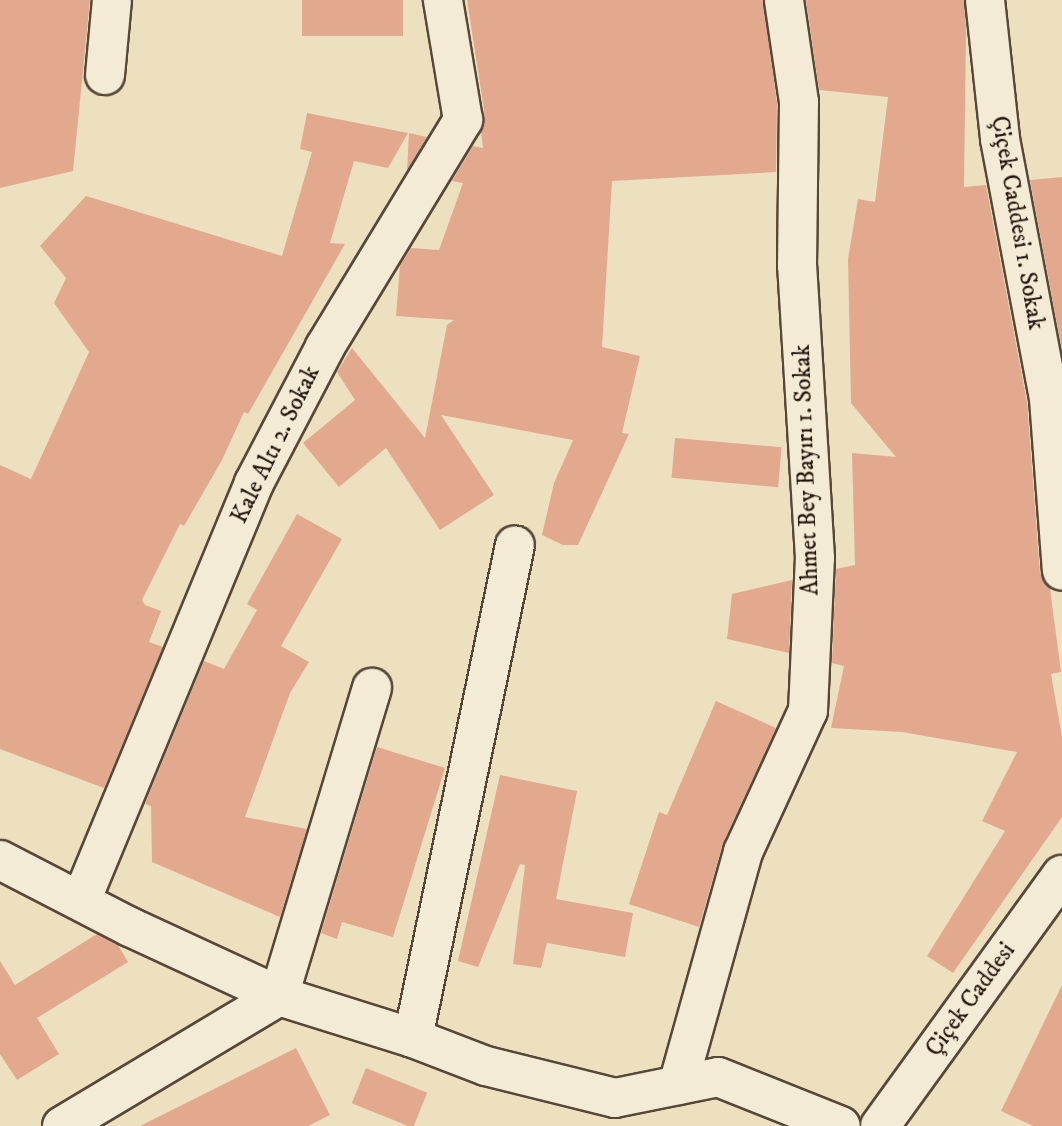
<!DOCTYPE html>
<meta charset="utf-8">
<style>
body{margin:0}
#map{position:relative;width:1062px;height:1126px;overflow:hidden;background:#ece0be;font-family:"IM FELL DW Pica",serif}
div>[style]{position:absolute}
.building>*{inset:0;background:#e3a98f;transform-origin:0 0}
.roads{filter:drop-shadow(2px 0 #564738) drop-shadow(-2px 0 #564738) drop-shadow(0 2px #564738) drop-shadow(0 -2px #564738)}
.minor>*{height:38px;margin:-19px;padding:0 19px;transform-origin:19px;border-radius:19px;background:#f3ebd5}
span{translate:-50% -50%;white-space:nowrap;text-align:center;line-height:1.15;-webkit-text-stroke:5px #f3ebd5;paint-order:stroke}
.street-label{font-size:24px;color:#24140c}
</style>
<div id="map">
<div class="building">
<div style="clip-path:polygon(0 0,90px 0,73px 171px,0 188px)"></div>
<div style="left:302px;top:0;width:101px;height:36px"></div>
<div style="clip-path:polygon(467px 0,763px 0,777px 103px,776px 172px,612px 181px,602px 347px,640px 356px,622px 433px,629px 434px,578px 545px,563px 545px,542px 535px,554px 483px,573px 440px,441px 415px,494px 495px,440px 530px,386px 448px,339px 487px,303px 443px,355px 400px,337px 372px,352px 348px,425px 438px,447px 325px,454px 320px,396px 316px,400px 266px,411px 248px,439px 250px,463px 183px,452px 181px,473px 146px,483px 148px,481px 132px,485px 116px)"></div>
<div style="clip-path:polygon(806px 0,964px 0,966px 28px,964px 187px,986px 185px,1027px 402px,1040px 573px,1050px 589px,1061px 672px,1051px 674px,1062px 737px,1062px 817px,953px 973px,927px 956px,1005px 831px,982px 821px,1017px 752px,902px 732px,831px 728px,844px 666px,832px 663px,836px 569px,855px 565px,852px 453px,896px 457px,851px 403px,848px 259px,858px 199px,875px 202px,888px 97px,819px 90px)"></div>
<div style="clip-path:polygon(307px 113px,408px 133px,388px 168px,354px 161px,330px 243px,345px 244px,248px 414px,244px 412px,222px 460px,184px 526px,180px 524px,142px 600px,145px 605px,161px 611px,149px 642px,163px 647px,104px 788px,0 749px,0 465px,31px 479px,89px 352px,54px 303px,66px 278px,40px 246px,86px 196px,282px 256px,312px 152px,300px 149px)"></div>
<div style="clip-path:polygon(409px 133px,427px 137px,407px 171px)"></div>
<div style="clip-path:polygon(1062px 177px,1062px 350px,1030px 180px)"></div>
<div style="left:675px;top:438px;width:107px;height:40px;rotate:5deg"></div>
<div style="clip-path:polygon(297px 514px,342px 539px,281px 646px,309px 662px,290px 693px,245px 817px,307px 829px,280px 917px,152px 862px,151px 806px,145px 804px,204px 661px,224px 669px,257px 610px,247px 604px)"></div>
<div style="clip-path:polygon(792px 580px,789px 653px,727px 639px,732px 594px)"></div>
<div style="clip-path:polygon(716px 701px,776px 728px,723px 843px,699px 927px,629px 904px,659px 812px,667px 815px)"></div>
<div style="clip-path:polygon(377px 747px,445px 768px,393px 937px,342px 922px,337px 939px,321px 933px)"></div>
<div style="clip-path:polygon(500px 775px,577px 791px,556px 899px,633px 913px,625px 957px,547px 943px,541px 968px,513px 964px,525px 865px,520px 864px,478px 967px,458px 961px)"></div>
<div style="clip-path:polygon(97px 934px,118px 945px,128px 962px,37px 1018px,59px 1054px,17px 1080px,0 1054px,0 961px,15px 985px)"></div>
<div style="clip-path:polygon(1062px 985px,1062px 1126px,1033px 1126px,1001px 1111px)"></div>
<div style="clip-path:polygon(296px 1048px,330px 1115px,308px 1126px,140px 1126px)"></div>
<div style="left:366px;top:1068px;width:66px;height:38px;rotate:22deg"></div>
</div>
<div class="roads">
<div class="minor">
<div style="left:985px;top:0;width:140px;rotate:83.8deg"></div>
<div style="left:1000px;top:139px;width:265px;rotate:79.3deg"></div>
<div style="left:1049px;top:399px;width:172px;rotate:85.7deg"></div>
<div style="left:105px;top:75px;width:75px;rotate:-84.7deg"></div>
<div style="left:0;top:860px;width:146px;rotate:27.3deg"></div>
<div style="left:130px;top:927px;width:164px;rotate:24.8deg"></div>
<div style="left:279px;top:996px;width:140px;rotate:17.4deg"></div>
<div style="left:413px;top:1038px;width:78px;rotate:21deg"></div>
<div style="left:486px;top:1066px;width:133px;rotate:13.9deg"></div>
<div style="left:615px;top:1098px;width:105px;rotate:-11.5deg"></div>
<div style="left:718px;top:1077px;width:132px;rotate:21.7deg"></div>
<div style="left:81px;top:901px;width:452px;rotate:-67.5deg"></div>
<div style="left:254px;top:483px;width:153px;rotate:-62.4deg"></div>
<div style="left:325px;top:347px;width:266px;rotate:-58.7deg"></div>
<div style="left:463px;top:120px;width:122px;rotate:-99.5deg"></div>
<div style="left:413px;top:1038px;width:503px;rotate:-78.31deg"></div>
<div style="left:678px;top:1085px;width:242px;rotate:-74.4deg"></div>
<div style="left:743px;top:852px;width:155px;rotate:-65.3deg"></div>
<div style="left:808px;top:711px;width:153px;rotate:-87.4deg"></div>
<div style="left:815px;top:558px;width:293px;rotate:-93.5deg"></div>
<div style="left:797px;top:266px;width:164px;rotate:-89.3deg"></div>
<div style="left:799px;top:102px;width:103px;rotate:-98.4deg"></div>
<div style="left:62px;top:1126px;width:253px;rotate:-30.9deg"></div>
<div style="left:279px;top:996px;width:322px;rotate:-73.2deg"></div>
<div style="left:880px;top:1126px;width:310px;rotate:-54.1deg"></div>
</div>
</div>
<div class="street-label">
<span style="left:1017px;top:223px;rotate:80deg">Çiçek Caddesi 1. Sokak</span>
<span style="left:276px;top:445px;rotate:-64deg">Kale Altı 2. Sokak</span>
<span style="left:807px;top:470px;rotate:-92deg">Ahmet Bey Bayırı 1. Sokak</span>
<span style="left:971px;top:1000px;rotate:-54deg">Çiçek Caddesi</span>
</div>
</div>
